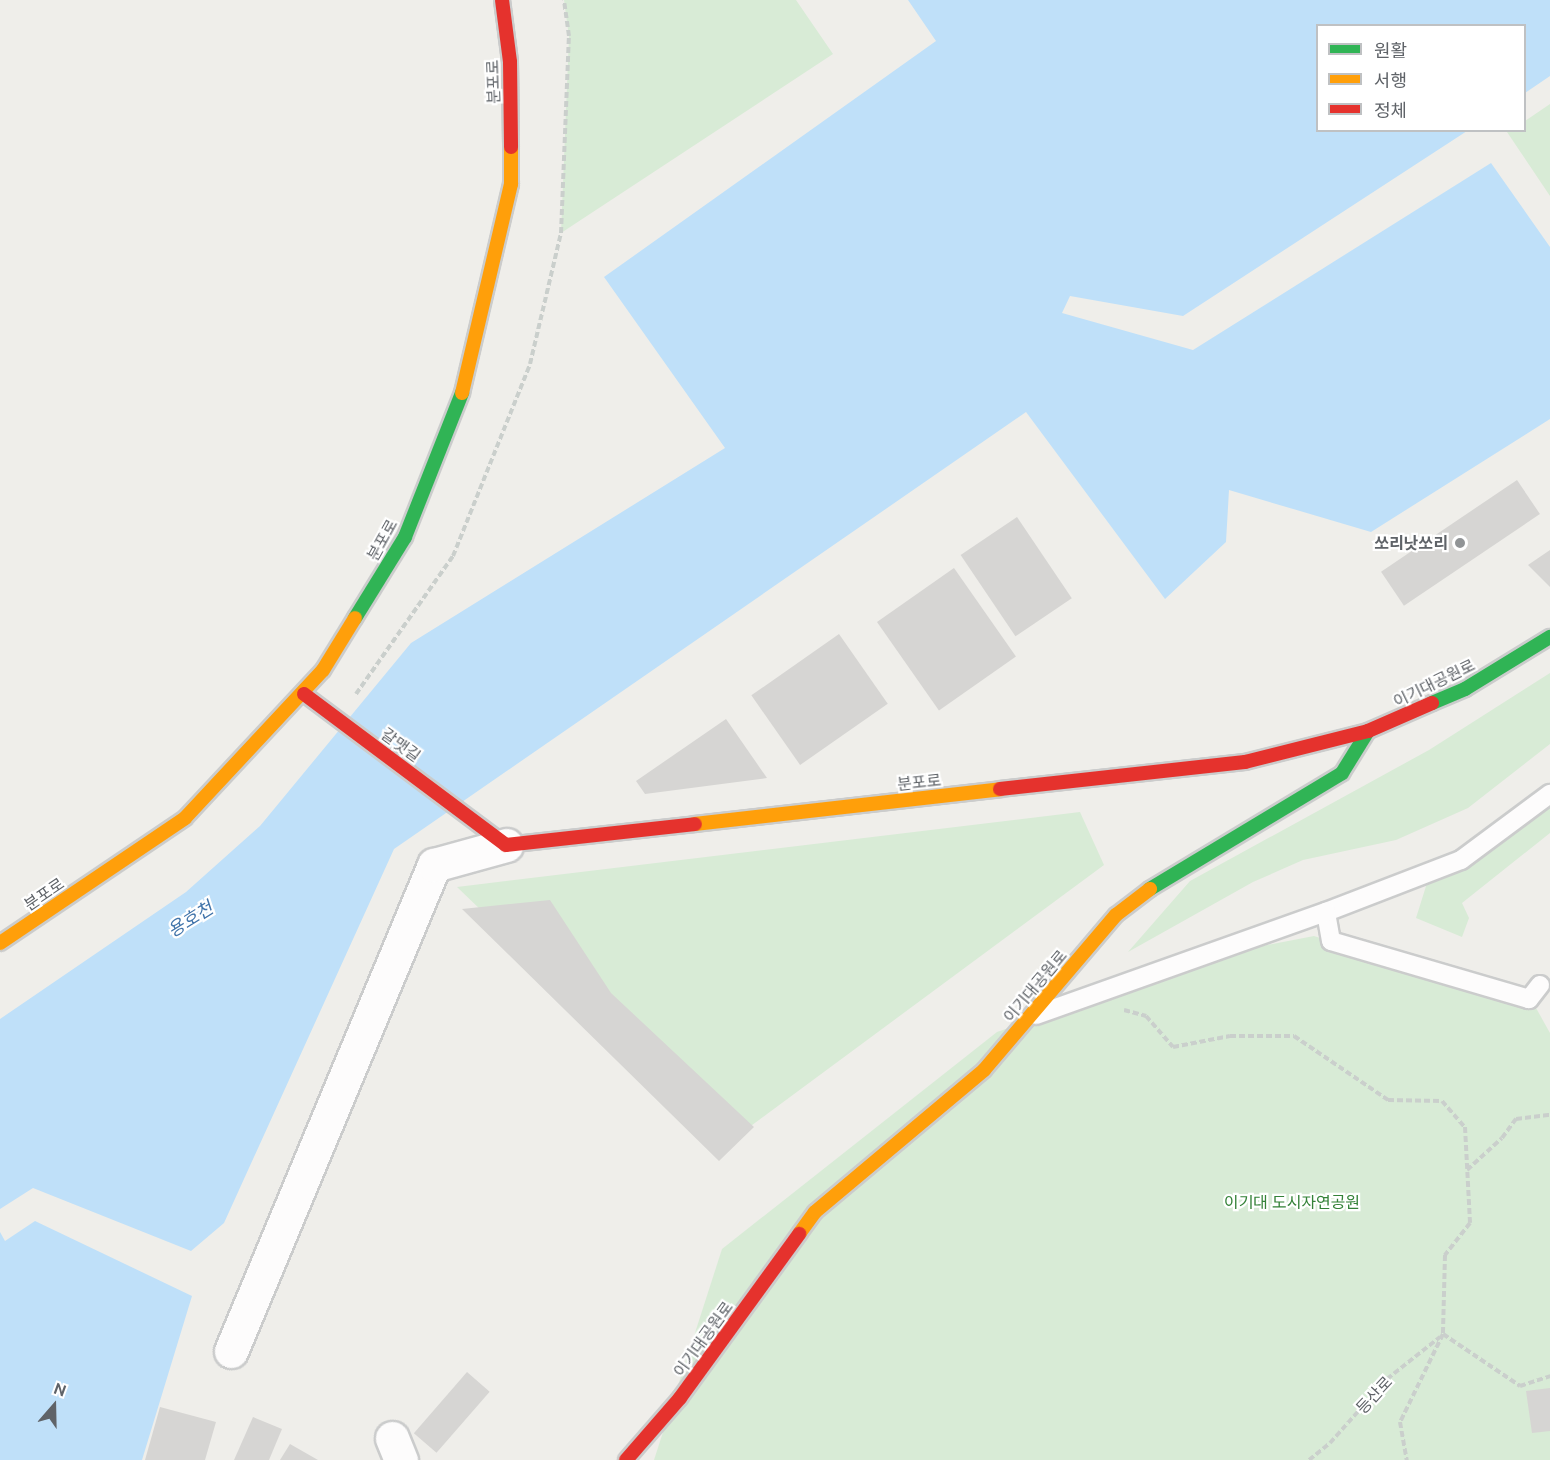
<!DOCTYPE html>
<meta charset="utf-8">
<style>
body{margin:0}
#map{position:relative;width:1550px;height:1460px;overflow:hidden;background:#efeeea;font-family:Ubuntu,"Noto Sans KR",sans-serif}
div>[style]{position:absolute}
.green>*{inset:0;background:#d8ebd6}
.water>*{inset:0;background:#bfe0f9}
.building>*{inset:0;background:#d6d5d3;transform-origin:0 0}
.path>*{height:4px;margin-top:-2px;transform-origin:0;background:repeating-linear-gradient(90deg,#cacfcc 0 6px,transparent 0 9px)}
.roads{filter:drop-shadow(2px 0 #cbcccc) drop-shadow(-2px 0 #cbcccc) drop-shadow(0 2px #cbcccc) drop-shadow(0 -2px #cbcccc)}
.lane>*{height:18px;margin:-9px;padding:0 9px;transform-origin:9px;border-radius:9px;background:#fdfcfc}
.street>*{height:33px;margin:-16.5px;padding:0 16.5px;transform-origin:16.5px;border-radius:16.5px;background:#fdfcfc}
.fast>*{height:14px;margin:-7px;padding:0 7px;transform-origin:7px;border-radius:7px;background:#30b455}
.slow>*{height:14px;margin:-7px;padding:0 7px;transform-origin:7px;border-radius:7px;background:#ff9f0a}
.jam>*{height:14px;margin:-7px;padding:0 7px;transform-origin:7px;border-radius:7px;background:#e5322d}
.dots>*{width:16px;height:16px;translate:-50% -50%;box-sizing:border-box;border:3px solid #fff;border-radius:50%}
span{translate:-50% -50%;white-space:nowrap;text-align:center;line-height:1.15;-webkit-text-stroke:4.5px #fff;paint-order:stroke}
.street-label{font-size:16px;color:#5f6368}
.poi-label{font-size:16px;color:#5f6368;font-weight:700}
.right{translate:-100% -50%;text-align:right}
.park-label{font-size:16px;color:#348238}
.water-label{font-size:18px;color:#4174aa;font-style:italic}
.legend{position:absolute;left:1316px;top:24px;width:210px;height:108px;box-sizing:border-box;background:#fff;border:2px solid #bfc1c3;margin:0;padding:8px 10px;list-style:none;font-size:18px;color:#5f6368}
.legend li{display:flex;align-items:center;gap:12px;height:30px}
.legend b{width:30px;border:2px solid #bfc1c3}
.north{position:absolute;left:24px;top:1376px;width:60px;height:60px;-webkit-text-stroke:4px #fff;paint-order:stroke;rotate:20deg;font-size:16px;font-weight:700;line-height:24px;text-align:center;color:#5f6368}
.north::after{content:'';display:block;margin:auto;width:21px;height:27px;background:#5f6368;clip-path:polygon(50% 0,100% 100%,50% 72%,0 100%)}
</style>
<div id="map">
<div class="green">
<div style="clip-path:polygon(564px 0,796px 0,833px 54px,561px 233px,569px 37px)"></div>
<div style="clip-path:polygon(1550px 104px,1550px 196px,1507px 132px,1524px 130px,1525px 121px)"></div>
<div style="clip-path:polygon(1550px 673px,1550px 744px,1468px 808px,1396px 840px,1303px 860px,1253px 882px,1128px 952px,1190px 881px,1429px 750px)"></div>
<div style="clip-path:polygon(1550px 807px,1550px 833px,1462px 903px,1469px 918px,1462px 937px,1416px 918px,1427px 883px,1480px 859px)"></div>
<div style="clip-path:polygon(1080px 812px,1104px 865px,725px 1145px,457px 887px)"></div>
<div style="clip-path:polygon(1314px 936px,1536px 1008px,1550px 1033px,1550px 1460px,654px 1460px,722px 1249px,997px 1032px,1226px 953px)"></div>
</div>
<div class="water">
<div style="clip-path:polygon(908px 0,1550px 0,1550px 76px,1525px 93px,1524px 26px,1318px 26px,1318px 130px,1467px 131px,1183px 316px,1070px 296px,1062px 313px,1193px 350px,1491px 163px,1550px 247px,1550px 419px,1371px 532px,1229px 490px,1226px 542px,1165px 599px,1026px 412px,394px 849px,224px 1223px,191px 1251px,33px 1188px,0 1209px,0 1019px,186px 892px,260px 826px,411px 643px,725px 448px,604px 277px,936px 41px)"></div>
<div style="clip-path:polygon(35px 1221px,192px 1296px,142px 1460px,0 1460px,0 1232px,5px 1241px)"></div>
</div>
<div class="building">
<div style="left:1517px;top:480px;width:41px;height:164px;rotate:56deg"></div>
<div style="left:1017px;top:517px;width:98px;height:68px;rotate:56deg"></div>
<div style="clip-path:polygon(1550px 550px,1550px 587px,1528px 565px)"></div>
<div style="left:954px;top:568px;width:108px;height:94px;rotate:55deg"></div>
<div style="left:839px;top:634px;width:85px;height:107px;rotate:55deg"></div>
<div style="clip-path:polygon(726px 719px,767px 778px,645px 794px,636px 781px)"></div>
<div style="clip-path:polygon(550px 900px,611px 993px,754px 1127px,719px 1161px,462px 909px)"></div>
<div style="left:467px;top:1372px;width:30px;height:81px;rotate:41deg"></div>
<div style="clip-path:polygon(1550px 1388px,1550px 1431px,1532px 1433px,1526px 1391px)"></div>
<div style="clip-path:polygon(160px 1407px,216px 1422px,205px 1460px,145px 1460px)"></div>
<div style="clip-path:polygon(253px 1417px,282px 1429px,269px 1460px,234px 1460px)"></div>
<div style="clip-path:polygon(290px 1444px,318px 1460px,280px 1460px)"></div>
</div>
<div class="path">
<div style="left:356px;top:694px;width:169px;rotate:-54.9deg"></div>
<div style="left:453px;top:556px;width:207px;rotate:-68.1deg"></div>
<div style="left:530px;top:364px;width:135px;rotate:-76.7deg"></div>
<div style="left:561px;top:233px;width:197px;rotate:-87.7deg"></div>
<div style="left:569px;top:36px;width:36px;rotate:-98deg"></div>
<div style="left:1124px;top:1010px;width:23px;rotate:15deg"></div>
<div style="left:1146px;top:1016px;width:41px;rotate:48.9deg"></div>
<div style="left:1173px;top:1047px;width:58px;rotate:-10.9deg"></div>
<div style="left:1230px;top:1036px;width:64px"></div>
<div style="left:1294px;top:1036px;width:114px;rotate:34.2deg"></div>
<div style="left:1388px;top:1100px;width:54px;rotate:1.1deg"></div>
<div style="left:1442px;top:1101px;width:35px;rotate:49deg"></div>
<div style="left:1465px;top:1127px;width:96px;rotate:87deg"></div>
<div style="left:1470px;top:1223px;width:41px;rotate:128deg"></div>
<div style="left:1445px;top:1255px;width:79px;rotate:91.5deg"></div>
<div style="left:1443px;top:1334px;width:98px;rotate:116deg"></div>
<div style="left:1400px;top:1422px;width:39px;rotate:80deg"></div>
<div style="left:1467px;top:1170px;width:47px;rotate:-42.4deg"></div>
<div style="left:1502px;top:1138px;width:24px;rotate:-54deg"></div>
<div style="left:1516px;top:1119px;width:34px;rotate:-7deg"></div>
<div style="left:1443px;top:1334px;width:93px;rotate:34deg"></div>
<div style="left:1520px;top:1386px;width:32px;rotate:-18deg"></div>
<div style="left:1309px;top:1460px;width:27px;rotate:-39deg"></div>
<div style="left:1330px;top:1443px;width:86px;rotate:-48.3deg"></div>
<div style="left:1387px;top:1379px;width:68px;rotate:-38.4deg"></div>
</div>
<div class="roads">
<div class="lane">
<div style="left:1540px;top:985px;width:18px;rotate:128deg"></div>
<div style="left:1529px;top:999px;width:206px;rotate:-163.7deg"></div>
<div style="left:1331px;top:941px;width:29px;rotate:-100deg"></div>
<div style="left:1326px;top:912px;width:145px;rotate:-21.1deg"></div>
<div style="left:1461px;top:860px;width:111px;rotate:-36.6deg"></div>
<div style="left:1036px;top:1015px;width:308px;rotate:-19.6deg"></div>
</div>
<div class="street">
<div style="left:231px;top:1351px;width:527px;rotate:-67.33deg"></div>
<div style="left:434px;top:865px;width:75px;rotate:-15.5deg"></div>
<div style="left:392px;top:1438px;width:24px;rotate:68deg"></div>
</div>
<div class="fast">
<div style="left:355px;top:618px;width:95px;rotate:-58.3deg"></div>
<div style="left:405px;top:537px;width:155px;rotate:-68.4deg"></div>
<div style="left:1432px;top:703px;width:36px;rotate:-23deg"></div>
<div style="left:1465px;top:689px;width:100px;rotate:-31.5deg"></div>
<div style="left:1150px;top:889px;width:224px;rotate:-31.1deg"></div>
<div style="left:1342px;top:773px;width:49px;rotate:-58.2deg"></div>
</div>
<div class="slow">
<div style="left:462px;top:393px;width:215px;rotate:-76.8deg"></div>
<div style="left:511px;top:184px;width:37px;rotate:-90deg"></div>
<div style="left:695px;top:824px;width:307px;rotate:-6.5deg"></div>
<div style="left:0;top:943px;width:223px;rotate:-34deg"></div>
<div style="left:185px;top:818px;width:202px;rotate:-47deg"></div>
<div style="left:323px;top:670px;width:61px;rotate:-58.4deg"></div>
<div style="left:799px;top:1234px;width:27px;rotate:-54deg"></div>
<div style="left:815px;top:1212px;width:221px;rotate:-40deg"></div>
<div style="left:984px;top:1070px;width:204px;rotate:-49.6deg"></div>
<div style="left:1116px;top:915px;width:43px;rotate:-37.4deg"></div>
</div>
<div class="jam">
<div style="left:502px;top:0;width:63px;rotate:82.6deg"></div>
<div style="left:510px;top:62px;width:85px;rotate:89.3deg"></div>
<div style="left:304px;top:694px;width:252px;rotate:36.8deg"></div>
<div style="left:506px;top:845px;width:190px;rotate:-6.3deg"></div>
<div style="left:1000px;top:789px;width:246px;rotate:-6.3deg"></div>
<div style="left:1245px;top:762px;width:127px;rotate:-14.1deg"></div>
<div style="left:1368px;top:731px;width:70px;rotate:-23.6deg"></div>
<div style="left:626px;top:1460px;width:82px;rotate:-48.9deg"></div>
<div style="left:680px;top:1398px;width:203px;rotate:-54deg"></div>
</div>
</div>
<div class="dots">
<div style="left:1460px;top:543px;background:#919496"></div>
</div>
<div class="street-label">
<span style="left:493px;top:82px;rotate:-92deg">분포로</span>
<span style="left:382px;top:540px;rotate:-61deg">분포로</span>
<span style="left:1434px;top:683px;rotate:-26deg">이기대공원로</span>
<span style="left:401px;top:745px;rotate:36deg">갈맷길</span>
<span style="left:919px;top:782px;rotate:-6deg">분포로</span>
<span style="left:44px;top:894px;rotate:-34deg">분포로</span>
<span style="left:1035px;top:986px;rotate:-50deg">이기대공원로</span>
<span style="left:703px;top:1339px;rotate:-54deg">이기대공원로</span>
<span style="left:1374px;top:1395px;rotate:-47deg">등산로</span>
</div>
<div class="poi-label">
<span class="right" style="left:1448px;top:543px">쏘리낫쏘리</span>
</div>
<div class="park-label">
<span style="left:1292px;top:1202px">이기대 도시자연공원</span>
</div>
<div class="water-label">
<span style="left:190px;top:919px;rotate:-32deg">용호천</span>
</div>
<ul class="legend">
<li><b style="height:8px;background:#30b455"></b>원활</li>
<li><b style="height:8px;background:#ff9f0a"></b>서행</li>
<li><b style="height:8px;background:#e5322d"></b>정체</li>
</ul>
<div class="north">N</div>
</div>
